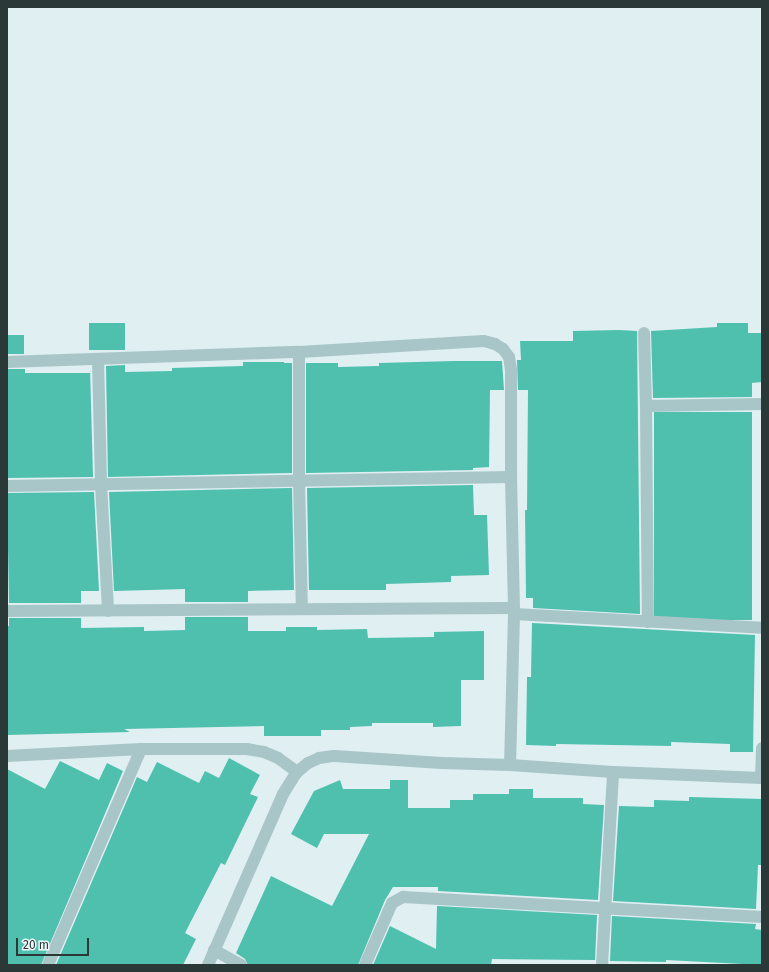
<!DOCTYPE html>
<style>
body{margin:0}
#map{position:relative;width:769px;height:972px;overflow:hidden;background:#dfeff2;font-family:"Fira Sans",sans-serif}
div>[style]{position:absolute}
.building>*{inset:0;background:#4fc0ae;transform-origin:0 0}
.street>*{height:12px;margin:-6px;padding:0 6px;transform-origin:6px;border-radius:6px;background:#a8c5c7}
span{translate:-50% -50%;white-space:nowrap;text-align:center;line-height:1.15;-webkit-text-stroke:3px #ecf7f9;paint-order:stroke}
.frame{position:absolute;inset:0;border:8px solid #2a3837;pointer-events:none}
.scale{position:absolute;left:16px;top:938px;width:73px;height:18px;box-sizing:border-box;border:2px solid #2a3837;border-top:0;padding-left:5px;font-size:12px;line-height:14px;white-space:nowrap;color:#2a3837;-webkit-text-stroke:3px #ecf7f9;paint-order:stroke}
</style>
<div id="map">
<div class="building">
<div style="left:125px;top:323px;width:27px;height:36px;rotate:90deg"></div>
<div style="clip-path:polygon(717px 323px,748px 323px,748px 333px,762px 333px,762px 382px,752px 383px,752px 397px,653px 398px,651px 331px,717px 327px)"></div>
<div style="clip-path:polygon(619px 330px,637px 331px,640px 614px,533px 608px,533px 598px,526px 598px,525px 510px,527px 510px,528px 390px,518px 390px,517px 360px,521px 360px,520px 341px,573px 341px,573px 331px)"></div>
<div style="left:7px;top:335px;width:17px;height:19px"></div>
<div style="clip-path:polygon(454px 361px,502px 361px,504px 390px,490px 390px,489px 467px,473px 468px,473px 470px,306px 473px,306px 363px,338px 363px,338px 367px,379px 366px,379px 363px)"></div>
<div style="clip-path:polygon(243px 362px,284px 362px,284px 363px,292px 363px,292px 473px,108px 477px,106px 366px,125px 365px,125px 372px,172px 371px,172px 368px,243px 366px)"></div>
<div style="clip-path:polygon(90px 367px,93px 477px,7px 478px,7px 369px,25px 369px,25px 373px,90px 373px)"></div>
<div style="left:752px;top:412px;width:208px;height:98px;rotate:90deg"></div>
<div style="clip-path:polygon(473px 485px,474px 515px,487px 515px,489px 575px,451px 576px,451px 582px,386px 584px,386px 590px,309px 590px,307px 488px)"></div>
<div style="clip-path:polygon(292px 488px,294px 590px,248px 591px,248px 602px,185px 602px,185px 589px,114px 591px,109px 492px)"></div>
<div style="clip-path:polygon(94px 492px,99px 591px,81px 591px,81px 603px,9px 603px,7px 493px)"></div>
<div style="clip-path:polygon(185px 617px,248px 617px,248px 631px,286px 631px,286px 627px,317px 627px,317px 630px,367px 629px,368px 638px,434px 637px,434px 632px,484px 631px,484px 680px,461px 680px,461px 726px,433px 727px,433px 723px,372px 723px,372px 726px,350px 727px,350px 730px,321px 730px,321px 736px,264px 736px,264px 726px,124px 729px,130px 732px,7px 735px,7px 626px,9px 626px,9px 618px,81px 618px,81px 628px,144px 627px,144px 631px,185px 630px)"></div>
<div style="clip-path:polygon(532px 623px,755px 635px,753px 752px,730px 752px,730px 744px,671px 742px,671px 746px,556px 744px,556px 746px,526px 745px,527px 677px,531px 677px)"></div>
<div style="clip-path:polygon(229px 758px,260px 775px,250px 794px,258px 797px,225px 865px,221px 863px,185px 933px,196px 939px,183px 965px,56px 965px,137px 777px,147px 782px,157px 762px,199px 783px,205px 771px,219px 778px)"></div>
<div style="clip-path:polygon(60px 761px,99px 780px,107px 763px,123px 771px,41px 965px,7px 965px,7px 769px,45px 789px)"></div>
<div style="clip-path:polygon(340px 780px,343px 789px,390px 789px,390px 780px,408px 780px,408px 808px,450px 808px,450px 800px,473px 800px,473px 794px,509px 794px,509px 789px,533px 789px,533px 798px,583px 798px,583px 804px,604px 805px,598px 900px,438px 891px,438px 887px,393px 887px,385px 900px,358px 965px,248px 965px,245px 959px,236px 953px,271px 876px,332px 906px,369px 834px,324px 834px,317px 848px,291px 834px,314px 791px)"></div>
<div style="clip-path:polygon(689px 797px,762px 799px,762px 865px,758px 865px,756px 909px,613px 901px,619px 806px,654px 807px,654px 800px,689px 801px)"></div>
<div style="clip-path:polygon(437px 906px,597px 915px,595px 960px,492px 959px,491px 965px,373px 965px,390px 926px,436px 949px)"></div>
<div style="clip-path:polygon(612px 916px,756px 924px,755px 929px,762px 930px,762px 965px,666px 960px,666px 962px,610px 961px)"></div>
</div>
<div class="street">
<div style="left:644px;top:333px;width:73px;rotate:88.4deg"></div>
<div style="left:646px;top:406px;width:216px;rotate:89.5deg"></div>
<div style="left:299px;top:352px;width:129px;rotate:90deg"></div>
<div style="left:299px;top:481px;width:128px;rotate:88.7deg"></div>
<div style="left:98px;top:359px;width:125px;rotate:88.6deg"></div>
<div style="left:101px;top:484px;width:127px;rotate:86.8deg"></div>
<div style="left:7px;top:362px;width:292px;rotate:-2deg"></div>
<div style="left:299px;top:352px;width:185px;rotate:-3.4deg"></div>
<div style="left:484px;top:341px;width:11px;rotate:15deg"></div>
<div style="left:495px;top:344px;width:9px;rotate:32deg"></div>
<div style="left:503px;top:349px;width:10px;rotate:53deg"></div>
<div style="left:509px;top:357px;width:13px;rotate:81deg"></div>
<div style="left:511px;top:370px;width:107px;rotate:90deg"></div>
<div style="left:511px;top:477px;width:137px;rotate:88.7deg"></div>
<div style="left:514px;top:614px;width:151px;rotate:91.5deg"></div>
<div style="left:646px;top:406px;width:116px;rotate:-1deg"></div>
<div style="left:7px;top:486px;width:504px;rotate:-1.02deg"></div>
<div style="left:7px;top:611px;width:506px;rotate:-0.34deg"></div>
<div style="left:514px;top:614px;width:248px;rotate:3.2deg"></div>
<div style="left:7px;top:756px;width:134px;rotate:-3deg"></div>
<div style="left:141px;top:749px;width:106px"></div>
<div style="left:247px;top:749px;width:17px;rotate:10deg"></div>
<div style="left:264px;top:752px;width:15px;rotate:23deg"></div>
<div style="left:278px;top:758px;width:24px;rotate:36deg"></div>
<div style="left:761px;top:778px;width:30px;rotate:-88deg"></div>
<div style="left:214px;top:950px;width:31px;rotate:29deg"></div>
<div style="left:48px;top:965px;width:235px;rotate:-66.7deg"></div>
<div style="left:208px;top:965px;width:187px;rotate:-66.3deg"></div>
<div style="left:283px;top:794px;width:26px;rotate:-58deg"></div>
<div style="left:297px;top:772px;width:14px;rotate:-39deg"></div>
<div style="left:308px;top:763px;width:12px;rotate:-24deg"></div>
<div style="left:319px;top:758px;width:15px;rotate:-8deg"></div>
<div style="left:334px;top:756px;width:108px;rotate:3.7deg"></div>
<div style="left:442px;top:763px;width:68px;rotate:1.7deg"></div>
<div style="left:510px;top:765px;width:103px;rotate:3.9deg"></div>
<div style="left:613px;top:772px;width:149px;rotate:2.3deg"></div>
<div style="left:365px;top:965px;width:58px;rotate:-66.5deg"></div>
<div style="left:388px;top:912px;width:10px;rotate:-66deg"></div>
<div style="left:392px;top:903px;width:13px;rotate:-29deg"></div>
<div style="left:403px;top:897px;width:360px;rotate:3.2deg"></div>
<div style="left:602px;top:965px;width:193px;rotate:-86.7deg"></div>
</div>
<div class="frame"></div>
<div class="scale">20 m</div>
</div>
